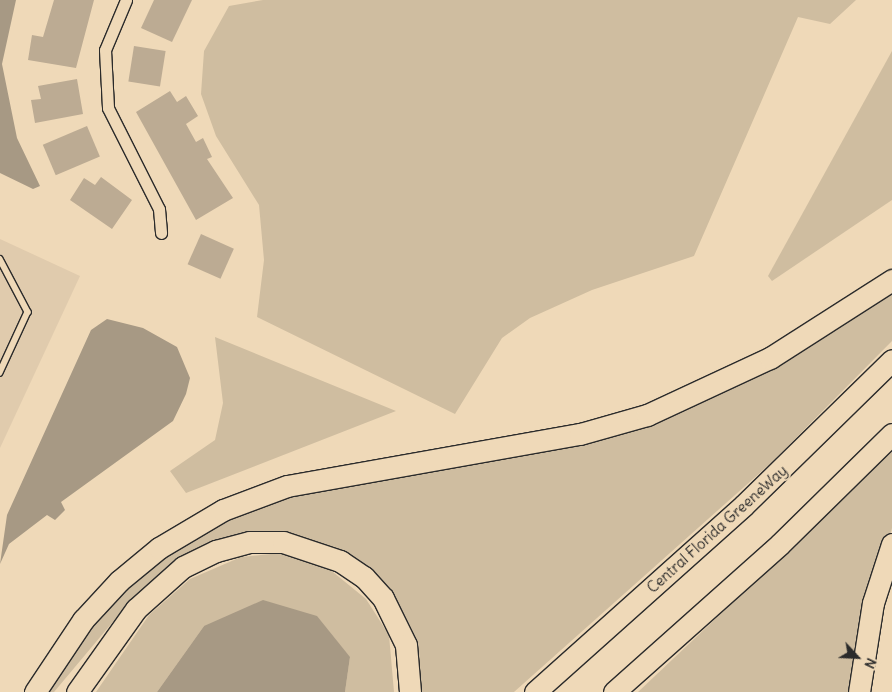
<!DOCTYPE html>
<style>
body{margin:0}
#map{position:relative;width:892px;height:692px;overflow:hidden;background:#efd9b8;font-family:Delius,sans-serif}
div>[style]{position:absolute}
.built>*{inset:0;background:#e0cbad}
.green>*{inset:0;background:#cfbda0}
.water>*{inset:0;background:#a79984}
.building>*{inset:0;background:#bcab93;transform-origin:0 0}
.roads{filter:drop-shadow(1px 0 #2b2b2b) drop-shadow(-1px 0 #2b2b2b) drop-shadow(0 1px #2b2b2b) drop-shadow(0 -1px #2b2b2b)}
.service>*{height:5.5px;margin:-2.75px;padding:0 2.75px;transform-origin:2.75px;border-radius:2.75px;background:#efd9b8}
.minor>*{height:11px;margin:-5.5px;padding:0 5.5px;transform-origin:5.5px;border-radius:5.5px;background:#efd9b8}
.motorway>*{height:21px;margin:-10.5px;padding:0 10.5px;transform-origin:10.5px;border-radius:10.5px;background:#efd9b8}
span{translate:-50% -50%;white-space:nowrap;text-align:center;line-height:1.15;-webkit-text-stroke:4px #efd9b8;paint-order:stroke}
.street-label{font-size:15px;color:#2b2b2b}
.north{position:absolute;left:832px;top:632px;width:50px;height:50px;-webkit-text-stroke:4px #efd9b8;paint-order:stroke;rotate:115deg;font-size:14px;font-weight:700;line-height:20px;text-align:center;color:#2b2b2b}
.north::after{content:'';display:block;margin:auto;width:18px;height:22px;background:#2b2b2b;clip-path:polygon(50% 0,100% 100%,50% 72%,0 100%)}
</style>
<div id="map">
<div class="built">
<div style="clip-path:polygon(0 239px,80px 276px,0 448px)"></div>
</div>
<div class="green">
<div style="clip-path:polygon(263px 0,856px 0,830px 24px,798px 17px,694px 256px,592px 290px,530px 318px,502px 338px,455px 414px,257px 317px,264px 260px,259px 205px,216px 136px,201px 94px,204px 51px,229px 6px)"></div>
<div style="clip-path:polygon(892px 51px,892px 200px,772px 281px,768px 276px)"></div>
<div style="clip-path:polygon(892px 287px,892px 341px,772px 462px,514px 692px,421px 692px,415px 641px,392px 594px,335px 547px,273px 532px,179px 558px,132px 599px,54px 692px,45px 692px,96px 618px,148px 566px,198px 532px,276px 497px,580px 441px)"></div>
<div style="clip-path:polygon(215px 337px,396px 411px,186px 493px,170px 471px,215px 440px,223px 403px)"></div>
<div style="clip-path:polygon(892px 452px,892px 528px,854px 692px,638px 692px)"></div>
<div style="clip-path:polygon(280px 553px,328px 568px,366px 599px,389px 635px,394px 692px,345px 692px,350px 657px,204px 626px,157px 692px,96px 692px,149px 615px,190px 579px,241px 557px)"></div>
</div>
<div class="water">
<div style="clip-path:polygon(0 0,16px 0,2px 64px,17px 138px,40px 186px,33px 189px,0 173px)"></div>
<div style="clip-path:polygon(107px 319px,143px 328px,177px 347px,190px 378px,186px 394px,173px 421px,61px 502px,65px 510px,55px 520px,47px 515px,9px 544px,0 564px,7px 515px,91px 330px)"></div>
<div style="clip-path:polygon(263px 600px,317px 616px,350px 657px,345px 692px,157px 692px,204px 626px)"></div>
</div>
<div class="building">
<div style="clip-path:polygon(54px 0,94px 0,76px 68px,28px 60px,32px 35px,43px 37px)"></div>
<div style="clip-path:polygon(154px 0,192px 0,172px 42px,141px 28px)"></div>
<div style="left:134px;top:46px;width:32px;height:36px;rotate:9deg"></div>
<div style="clip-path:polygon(77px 79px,83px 114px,35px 123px,31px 100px,41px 99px,38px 86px)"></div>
<div style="clip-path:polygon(170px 91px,177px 102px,186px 96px,198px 116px,186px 124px,196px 142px,203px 138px,212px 157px,207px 159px,233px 198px,196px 220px,136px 112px)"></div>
<div style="left:87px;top:126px;width:33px;height:48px;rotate:67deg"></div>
<div style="clip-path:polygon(101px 177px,132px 200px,112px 229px,70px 200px,84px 178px,95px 185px)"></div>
<div style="left:201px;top:234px;width:36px;height:33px;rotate:24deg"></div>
</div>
<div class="roads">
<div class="service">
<div style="left:0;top:259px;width:60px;rotate:62.2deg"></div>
<div style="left:28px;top:312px;width:67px;rotate:114.7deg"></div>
</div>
<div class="minor">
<div style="left:126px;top:0;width:54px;rotate:112.8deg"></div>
<div style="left:105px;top:50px;width:58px;rotate:87deg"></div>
<div style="left:108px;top:108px;width:113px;rotate:63.2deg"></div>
<div style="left:159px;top:209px;width:24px;rotate:85deg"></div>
</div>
<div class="motorway">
<div style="left:35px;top:692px;width:87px;rotate:-56.3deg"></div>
<div style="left:83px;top:620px;width:53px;rotate:-47.3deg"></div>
<div style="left:119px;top:581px;width:52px;rotate:-39.5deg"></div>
<div style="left:159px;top:548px;width:74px;rotate:-30.7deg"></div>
<div style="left:223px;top:510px;width:68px;rotate:-20.6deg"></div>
<div style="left:287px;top:486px;width:298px;rotate:-10.1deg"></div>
<div style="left:580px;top:434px;width:70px;rotate:-15.8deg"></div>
<div style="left:647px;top:415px;width:136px;rotate:-24.9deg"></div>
<div style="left:770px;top:358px;width:145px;rotate:-32.6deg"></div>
<div style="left:77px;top:692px;width:102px;rotate:-54.6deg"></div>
<div style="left:136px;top:609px;width:63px;rotate:-41.8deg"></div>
<div style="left:183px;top:567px;width:37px;rotate:-26deg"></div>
<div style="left:216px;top:551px;width:35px;rotate:-15deg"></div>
<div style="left:250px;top:542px;width:33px"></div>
<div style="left:283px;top:542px;width:60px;rotate:18.4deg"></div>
<div style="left:340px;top:561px;width:29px;rotate:34deg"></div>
<div style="left:364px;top:577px;width:28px;rotate:48deg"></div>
<div style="left:383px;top:598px;width:52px;rotate:63.9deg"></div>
<div style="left:406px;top:645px;width:47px;rotate:85.1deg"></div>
<div style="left:535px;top:692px;width:280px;rotate:-41.8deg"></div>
<div style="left:744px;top:505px;width:207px;rotate:-44.4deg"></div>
<div style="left:614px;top:692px;width:222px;rotate:-41.7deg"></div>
<div style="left:780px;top:544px;width:157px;rotate:-44.5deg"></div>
<div style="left:859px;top:692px;width:90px;rotate:-81.1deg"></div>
<div style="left:873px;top:603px;width:62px;rotate:-72.1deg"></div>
</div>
</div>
<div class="street-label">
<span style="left:717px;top:529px;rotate:-42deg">Central Florida GreeneWay</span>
</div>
<div class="north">N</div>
</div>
